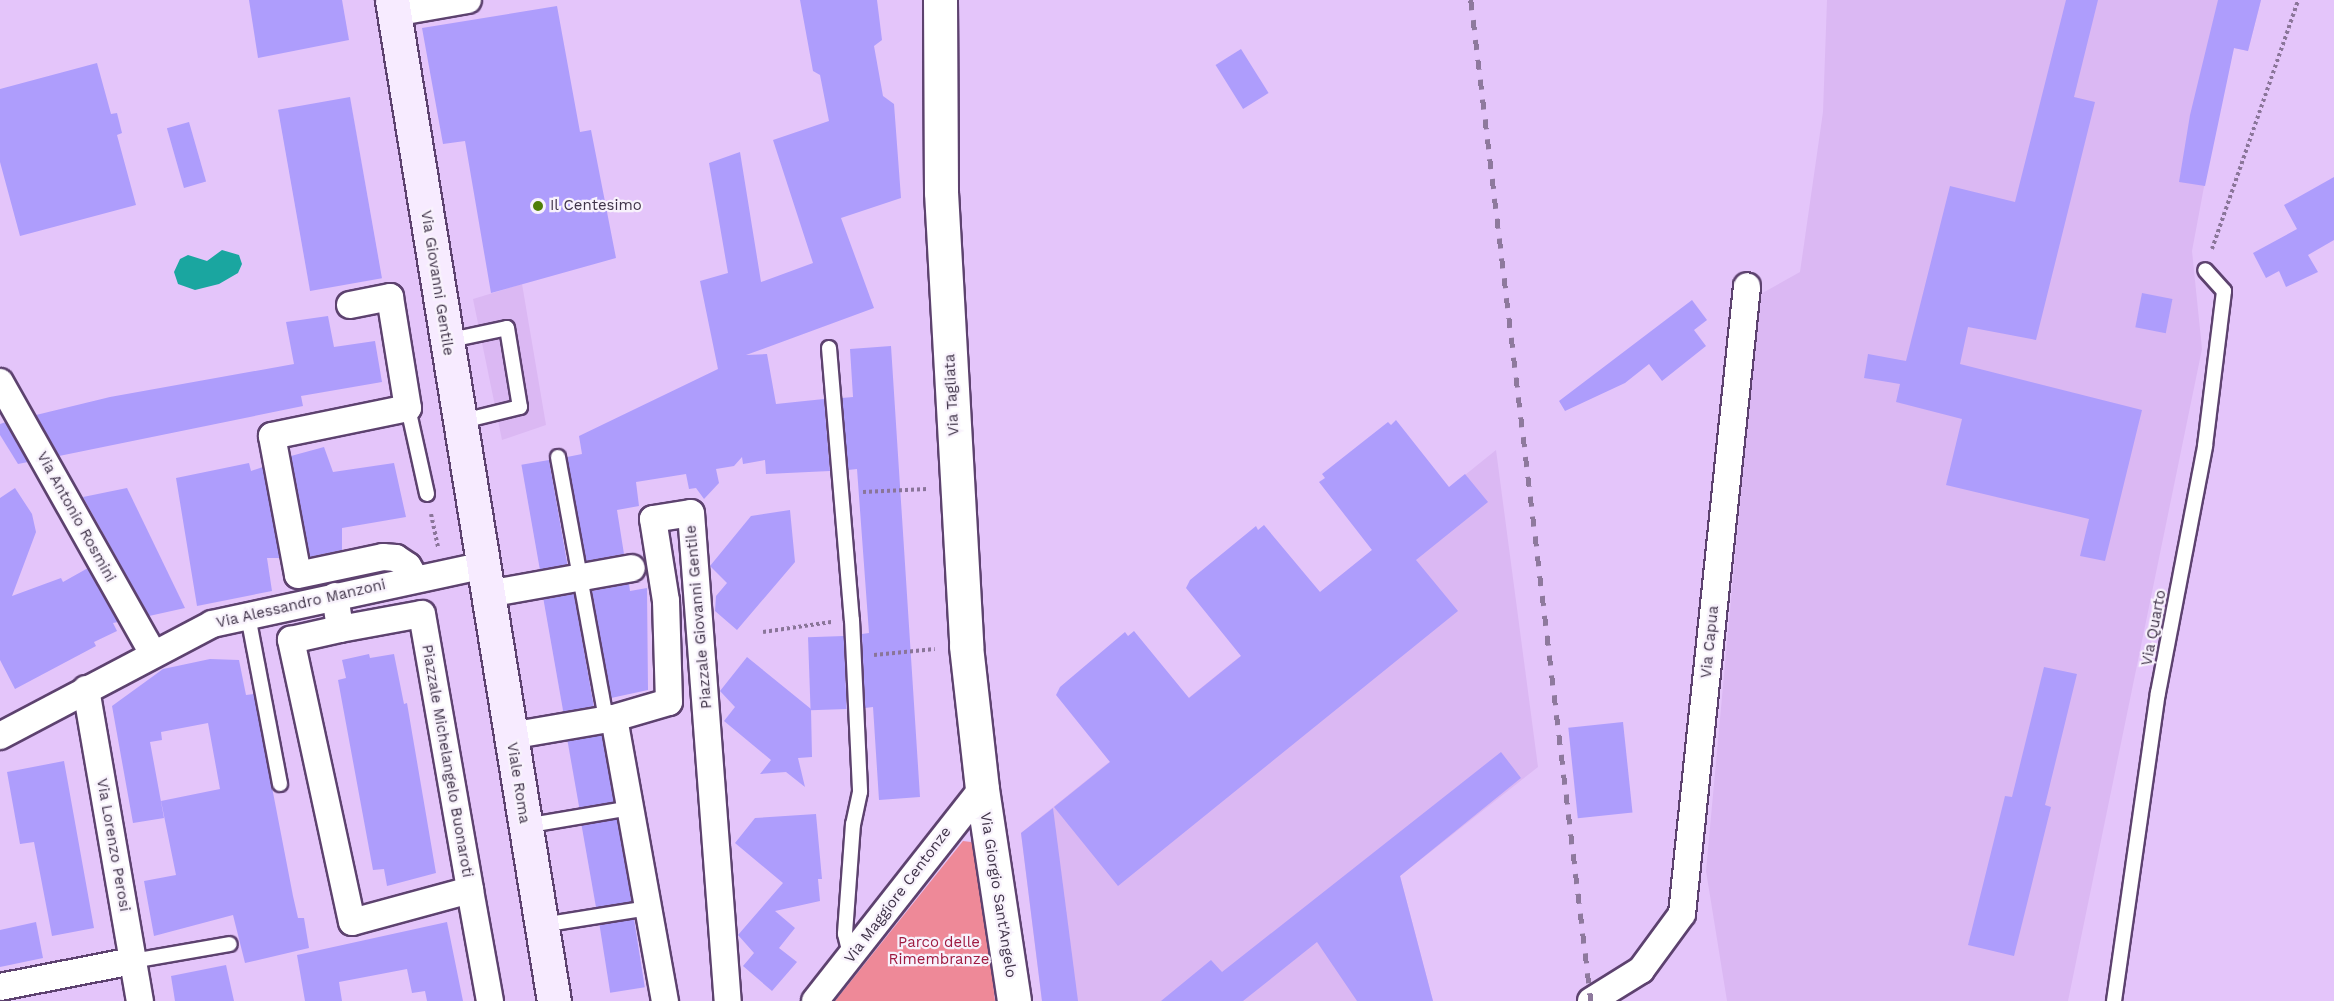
<!DOCTYPE html>
<style>
body{margin:0}
#map{position:relative;width:2334px;height:1001px;overflow:hidden;background:#e4c5fa;font-family:"Work Sans",sans-serif}
div>[style]{position:absolute}
.built>*{inset:0;background:#dbb8f3}
.green>*{inset:0;background:#ee8998}
.water>*{inset:0;background:#1aa6a0}
.building>*{inset:0;background:#ae9dfc;transform-origin:0 0}
.path>*{height:4px;margin-top:-2px;transform-origin:0;background:repeating-linear-gradient(90deg,#8a7599 0 3px,transparent 0 6px)}
.roads{filter:drop-shadow(2px 0 #5d426f) drop-shadow(-2px 0 #5d426f) drop-shadow(0 2px #5d426f) drop-shadow(0 -2px #5d426f)}
.service>*{height:14px;margin:-7px;padding:0 7px;transform-origin:7px;border-radius:7px;background:#fff}
.minor>*{height:26px;margin:-13px;padding:0 13px;transform-origin:13px;border-radius:13px;background:#fff}
.tertiary>*{height:33px;margin:-16.5px;padding:0 16.5px;transform-origin:16.5px;border-radius:16.5px;background:#fff}
.secondary>*{height:33px;margin:-16.5px;padding:0 16.5px;transform-origin:16.5px;border-radius:16.5px;background:#f7ebff}
.rail>*{height:4.5px;margin-top:-2.25px;transform-origin:0;background:repeating-linear-gradient(90deg,#8e799d 0 10px,transparent 0 20px)}
.dots>*{width:16px;height:16px;translate:-50% -50%;box-sizing:border-box;border:3px solid #f8f2fc;border-radius:50%}
span{translate:-50% -50%;white-space:nowrap;text-align:center;line-height:1.15;-webkit-text-stroke:4.5px #f8f2fc;paint-order:stroke}
.poi-label{font-size:15px;color:#3f3348}
.left{translate:0 -50%;text-align:left}
.street-label{font-size:15px;color:#3f3348}
.park-label{font-size:15px;color:#9e1b41}
</style>
<div id="map">
<div class="built">
<div style="clip-path:polygon(1827px 0,2261px 0,2248px 51px,2234px 48px,2220px 101px,2192px 251px,2202px 349px,2068px 1001px,1727px 1001px,1706px 871px,1759px 295px,1800px 272px,1823px 112px)"></div>
<div style="clip-path:polygon(522px 284px,546px 425px,502px 440px,473px 299px)"></div>
<div style="clip-path:polygon(1496px 450px,1538px 767px,1400px 876px,1433px 1001px,1042px 1001px,1021px 833px)"></div>
</div>
<div class="green">
<div style="clip-path:polygon(963px 841px,971px 842px,979px 853px,995px 1001px,835px 1001px)"></div>
</div>
<div class="water">
<div style="clip-path:polygon(222px 250px,239px 255px,242px 264px,238px 273px,219px 284px,195px 290px,178px 284px,174px 272px,180px 259px,188px 255px,207px 261px)"></div>
</div>
<div class="building">
<div style="clip-path:polygon(249px 0,342px 0,349px 40px,258px 58px)"></div>
<div style="clip-path:polygon(800px 0,877px 0,882px 40px,874px 46px,883px 96px,894px 104px,901px 198px,841px 218px,874px 308px,746px 355px,767px 354px,776px 404px,824px 399px,830px 471px,766px 474px,765px 460px,743px 464px,742px 457px,734px 466px,716px 469px,719px 483px,704px 499px,696px 488px,689px 489px,686px 474px,636px 482px,639px 506px,617px 510px,624px 554px,586px 561px,567px 457px,582px 454px,579px 436px,718px 369px,700px 281px,728px 273px,709px 163px,740px 152px,761px 282px,813px 263px,773px 140px,829px 121px,820px 75px,813px 71px)"></div>
<div style="clip-path:polygon(2066px 0,2098px 0,2074px 97px,2095px 102px,2036px 340px,1968px 327px,1960px 364px,2142px 410px,2105px 561px,2080px 556px,2089px 519px,1946px 485px,1962px 419px,1896px 402px,1900px 384px,1864px 378px,1868px 354px,1906px 361px,1950px 186px,2015px 202px)"></div>
<div style="clip-path:polygon(2218px 0,2261px 0,2248px 51px,2234px 48px,2205px 186px,2179px 182px,2190px 115px)"></div>
<div style="clip-path:polygon(557px 6px,580px 132px,591px 130px,616px 258px,491px 293px,465px 141px,443px 144px,422px 28px)"></div>
<div style="left:1241px;top:49px;width:52px;height:30px;rotate:58deg"></div>
<div style="clip-path:polygon(97px 63px,111px 114px,117px 113px,122px 133px,117px 135px,136px 205px,20px 236px,0 162px,0 89px)"></div>
<div style="left:350px;top:97px;width:184px;height:73px;rotate:80deg"></div>
<div style="left:189px;top:122px;width:62px;height:23px;rotate:74deg"></div>
<div style="clip-path:polygon(2334px 177px,2334px 240px,2308px 255px,2318px 272px,2286px 287px,2279px 271px,2266px 278px,2253px 253px,2297px 229px,2284px 205px)"></div>
<div style="left:2142px;top:293px;width:31px;height:35px;rotate:11deg"></div>
<div style="clip-path:polygon(1692px 300px,1707px 320px,1694px 330px,1706px 346px,1662px 381px,1649px 364px,1625px 383px,1565px 411px,1559px 401px)"></div>
<div style="clip-path:polygon(328px 316px,334px 347px,375px 341px,382px 382px,301px 396px,303px 406px,59px 456px,36px 415px,110px 397px,294px 364px,286px 322px)"></div>
<div style="clip-path:polygon(891px 346px,920px 797px,879px 800px,873px 707px,865px 708px,862px 634px,869px 633px,857px 469px,848px 470px,842px 398px,853px 397px,850px 349px)"></div>
<div style="clip-path:polygon(1396px 420px,1449px 487px,1465px 474px,1488px 502px,1416px 560px,1458px 611px,1118px 886px,1054px 807px,1110px 762px,1056px 695px,1060px 687px,1125px 632px,1128px 636px,1134px 631px,1189px 698px,1241px 656px,1186px 588px,1190px 580px,1256px 526px,1258px 530px,1264px 525px,1320px 592px,1372px 550px,1319px 482px,1325px 478px,1322px 474px,1388px 422px,1391px 425px)"></div>
<div style="clip-path:polygon(6px 422px,28px 462px,18px 464px,0 435px,0 424px)"></div>
<div style="clip-path:polygon(324px 447px,333px 472px,394px 463px,406px 517px,342px 528px,342px 550px,310px 557px,291px 456px)"></div>
<div style="left:549px;top:460px;width:106px;height:28px;rotate:80deg"></div>
<div style="clip-path:polygon(249px 463px,251px 471px,263px 467px,280px 558px,267px 558px,272px 591px,197px 606px,176px 478px)"></div>
<div style="clip-path:polygon(15px 488px,32px 514px,36px 532px,12px 596px,61px 578px,63px 582px,88px 568px,118px 622px,113px 623px,117px 631px,94px 642px,96px 646px,15px 689px,0 660px,0 498px)"></div>
<div style="clip-path:polygon(127px 488px,185px 608px,149px 616px,83px 497px)"></div>
<div style="clip-path:polygon(790px 510px,795px 562px,737px 630px,715px 611px,716px 596px,727px 583px,710px 566px,751px 516px)"></div>
<div style="clip-path:polygon(629px 584px,630px 591px,647px 588px,648px 690px,611px 698px,592px 591px)"></div>
<div style="left:574px;top:594px;width:114px;height:31px;rotate:80deg"></div>
<div style="left:844px;top:636px;width:73px;height:36px;rotate:88deg"></div>
<div style="clip-path:polygon(369px 654px,370px 658px,394px 654px,404px 704px,407px 703px,436px 873px,387px 886px,384px 869px,373px 870px,338px 680px,346px 678px,342px 660px)"></div>
<div style="clip-path:polygon(747px 657px,811px 709px,812px 757px,798px 758px,805px 787px,786px 772px,760px 774px,771px 760px,724px 721px,735px 707px,720px 691px)"></div>
<div style="clip-path:polygon(210px 659px,239px 660px,246px 695px,254px 694px,293px 896px,298px 918px,304px 918px,309px 948px,245px 963px,233px 915px,154px 936px,144px 881px,176px 875px,161px 801px,220px 789px,208px 723px,161px 732px,162px 740px,150px 742px,164px 818px,133px 823px,112px 706px,163px 669px)"></div>
<div style="clip-path:polygon(2044px 667px,2077px 674px,2045px 805px,2051px 807px,2014px 956px,1968px 945px,2005px 796px,2012px 797px)"></div>
<div style="left:1623px;top:722px;width:91px;height:55px;rotate:84deg"></div>
<div style="left:602px;top:735px;width:68px;height:35px;rotate:80deg"></div>
<div style="clip-path:polygon(1501px 752px,1521px 778px,1400px 876px,1433px 1001px,1357px 1001px,1317px 942px,1243px 1001px,1161px 1001px,1211px 960px,1222px 972px)"></div>
<div style="clip-path:polygon(64px 761px,94px 928px,52px 936px,34px 842px,20px 844px,7px 772px)"></div>
<div style="clip-path:polygon(1053px 808px,1078px 1001px,1042px 1001px,1021px 833px)"></div>
<div style="clip-path:polygon(816px 814px,822px 879px,818px 879px,820px 901px,775px 911px,795px 928px,779px 948px,797px 962px,772px 991px,743px 966px,754px 953px,738px 935px,783px 883px,735px 843px,755px 818px)"></div>
<div style="left:617px;top:819px;width:84px;height:36px;rotate:80deg"></div>
<div style="left:634px;top:919px;width:69px;height:35px;rotate:81deg"></div>
<div style="clip-path:polygon(36px 922px,43px 958px,0 967px,0 930px)"></div>
<div style="clip-path:polygon(447px 922px,463px 1001px,427px 1001px,425px 991px,412px 993px,407px 969px,339px 982px,342px 1001px,305px 1001px,297px 955px)"></div>
<div style="clip-path:polygon(226px 965px,234px 1001px,175px 1001px,171px 976px)"></div>
</div>
<div class="path">
<div style="left:2212px;top:249px;width:263px;rotate:-70.9deg"></div>
<div style="left:863px;top:492px;width:64px;rotate:-2.7deg"></div>
<div style="left:431px;top:514px;width:35px;rotate:78deg"></div>
<div style="left:763px;top:632px;width:69px;rotate:-8.4deg"></div>
<div style="left:874px;top:655px;width:61px;rotate:-5.6deg"></div>
</div>
<div class="roads">
<div class="service">
<div style="left:446px;top:341px;width:62px;rotate:-12deg"></div>
<div style="left:507px;top:328px;width:80px;rotate:80.7deg"></div>
<div style="left:520px;top:407px;width:63px;rotate:166.2deg"></div>
<div style="left:829px;top:348px;width:273px;rotate:85.2deg"></div>
<div style="left:852px;top:620px;width:172px;rotate:87.3deg"></div>
<div style="left:860px;top:792px;width:33px;rotate:102deg"></div>
<div style="left:853px;top:824px;width:110px;rotate:94.2deg"></div>
<div style="left:845px;top:934px;width:25px;rotate:76deg"></div>
<div style="left:408px;top:408px;width:88px;rotate:77.5deg"></div>
<div style="left:558px;top:457px;width:266px;rotate:79.6deg"></div>
<div style="left:248px;top:616px;width:171px;rotate:79.2deg"></div>
<div style="left:525px;top:826px;width:107px;rotate:-9.7deg"></div>
<div style="left:542px;top:925px;width:107px;rotate:-9.1deg"></div>
<div style="left:133px;top:961px;width:98px;rotate:-9.9deg"></div>
<div style="left:2114px;top:1001px;width:311px;rotate:-81.9deg"></div>
<div style="left:2158px;top:693px;width:251px;rotate:-79.2deg"></div>
<div style="left:2205px;top:446px;width:156px;rotate:-83deg"></div>
<div style="left:2224px;top:291px;width:28px;rotate:-132deg"></div>
</div>
<div class="minor">
<div style="left:394px;top:13px;width:75px;rotate:-10deg"></div>
<div style="left:350px;top:305px;width:41px;rotate:-11.3deg"></div>
<div style="left:390px;top:297px;width:112px;rotate:80.8deg"></div>
<div style="left:408px;top:408px;width:139px;rotate:168.4deg"></div>
<div style="left:272px;top:436px;width:141px;rotate:79.4deg"></div>
<div style="left:298px;top:575px;width:87px;rotate:-12deg"></div>
<div style="left:383px;top:557px;width:13px;rotate:4deg"></div>
<div style="left:396px;top:558px;width:14px;rotate:34deg"></div>
<div style="left:408px;top:566px;width:14px;rotate:60deg"></div>
<div style="left:0;top:382px;width:311px;rotate:60.6deg"></div>
<div style="left:488px;top:594px;width:146px;rotate:-10.2deg"></div>
<div style="left:335px;top:596px;width:33px;rotate:81deg"></div>
<div style="left:340px;top:629px;width:83px;rotate:-10.4deg"></div>
<div style="left:422px;top:614px;width:280px;rotate:80.1deg"></div>
<div style="left:470px;top:890px;width:122px;rotate:164.8deg"></div>
<div style="left:352px;top:922px;width:289px;rotate:-102.2deg"></div>
<div style="left:291px;top:640px;width:50px;rotate:-12.7deg"></div>
<div style="left:86px;top:689px;width:317px;rotate:80.2deg"></div>
<div style="left:614px;top:718px;width:288px;rotate:79.8deg"></div>
<div style="left:0;top:736px;width:240px;rotate:-27.8deg"></div>
<div style="left:212px;top:624px;width:278px;rotate:-12.2deg"></div>
<div style="left:510px;top:736px;width:106px;rotate:-9.8deg"></div>
<div style="left:614px;top:718px;width:57px;rotate:-16.2deg"></div>
<div style="left:669px;top:702px;width:101px;rotate:-91.7deg"></div>
<div style="left:666px;top:601px;width:83px;rotate:-99deg"></div>
<div style="left:653px;top:519px;width:38px;rotate:-9deg"></div>
<div style="left:691px;top:513px;width:489px;rotate:85.7deg"></div>
<div style="left:470px;top:890px;width:113px;rotate:79.8deg"></div>
<div style="left:0;top:987px;width:136px;rotate:-11.1deg"></div>
<div style="left:815px;top:1001px;width:270px;rotate:-51.8deg"></div>
<div style="left:1591px;top:1001px;width:59px;rotate:-31.8deg"></div>
<div style="left:1641px;top:970px;width:69px;rotate:-53.8deg"></div>
<div style="left:1682px;top:914px;width:631px;rotate:-84.09deg"></div>
</div>
<div class="tertiary">
<div style="left:940px;top:0;width:192px;rotate:89.7deg"></div>
<div style="left:941px;top:192px;width:455px;rotate:86.8deg"></div>
<div style="left:966px;top:646px;width:144px;rotate:83.6deg"></div>
<div style="left:982px;top:789px;width:214px;rotate:81.4deg"></div>
</div>
<div class="secondary">
<div style="left:392px;top:0;width:1014px;rotate:80.81deg"></div>
</div>
</div>
<div class="rail">
<div style="left:1471px;top:0;width:1008px;rotate:83.16deg"></div>
</div>
<div class="dots">
<div style="left:538px;top:206px;background:#507e08"></div>
</div>
<div class="poi-label">
<span class="left" style="left:550px;top:206px">Il Centesimo</span>
</div>
<div class="street-label">
<span style="left:437px;top:283px;rotate:81deg">Via Giovanni Gentile</span>
<span style="left:952px;top:395px;rotate:-93deg">Via Tagliata</span>
<span style="left:76px;top:517px;rotate:61deg">Via Antonio Rosmini</span>
<span style="left:301px;top:604px;rotate:-13deg">Via Alessandro Manzoni</span>
<span style="left:699px;top:617px;rotate:-95deg">Piazzale Giovanni Gentile</span>
<span style="left:2154px;top:628px;rotate:-79deg">Via Quarto</span>
<span style="left:1710px;top:642px;rotate:-84deg">Via Capua</span>
<span style="left:447px;top:761px;rotate:80deg">Piazzale Michelangelo Buonaroti</span>
<span style="left:518px;top:783px;rotate:81deg">Viale Roma</span>
<span style="left:113px;top:845px;rotate:80deg">Via Lorenzo Perosi</span>
<span style="left:898px;top:895px;rotate:-53deg">Via Maggiore Centonze</span>
<span style="left:998px;top:895px;rotate:81deg">Via Giorgio Sant'Angelo</span>
</div>
<div class="park-label">
<span style="left:939px;top:951px">Parco delle<br>Rimembranze</span>
</div>
</div>
